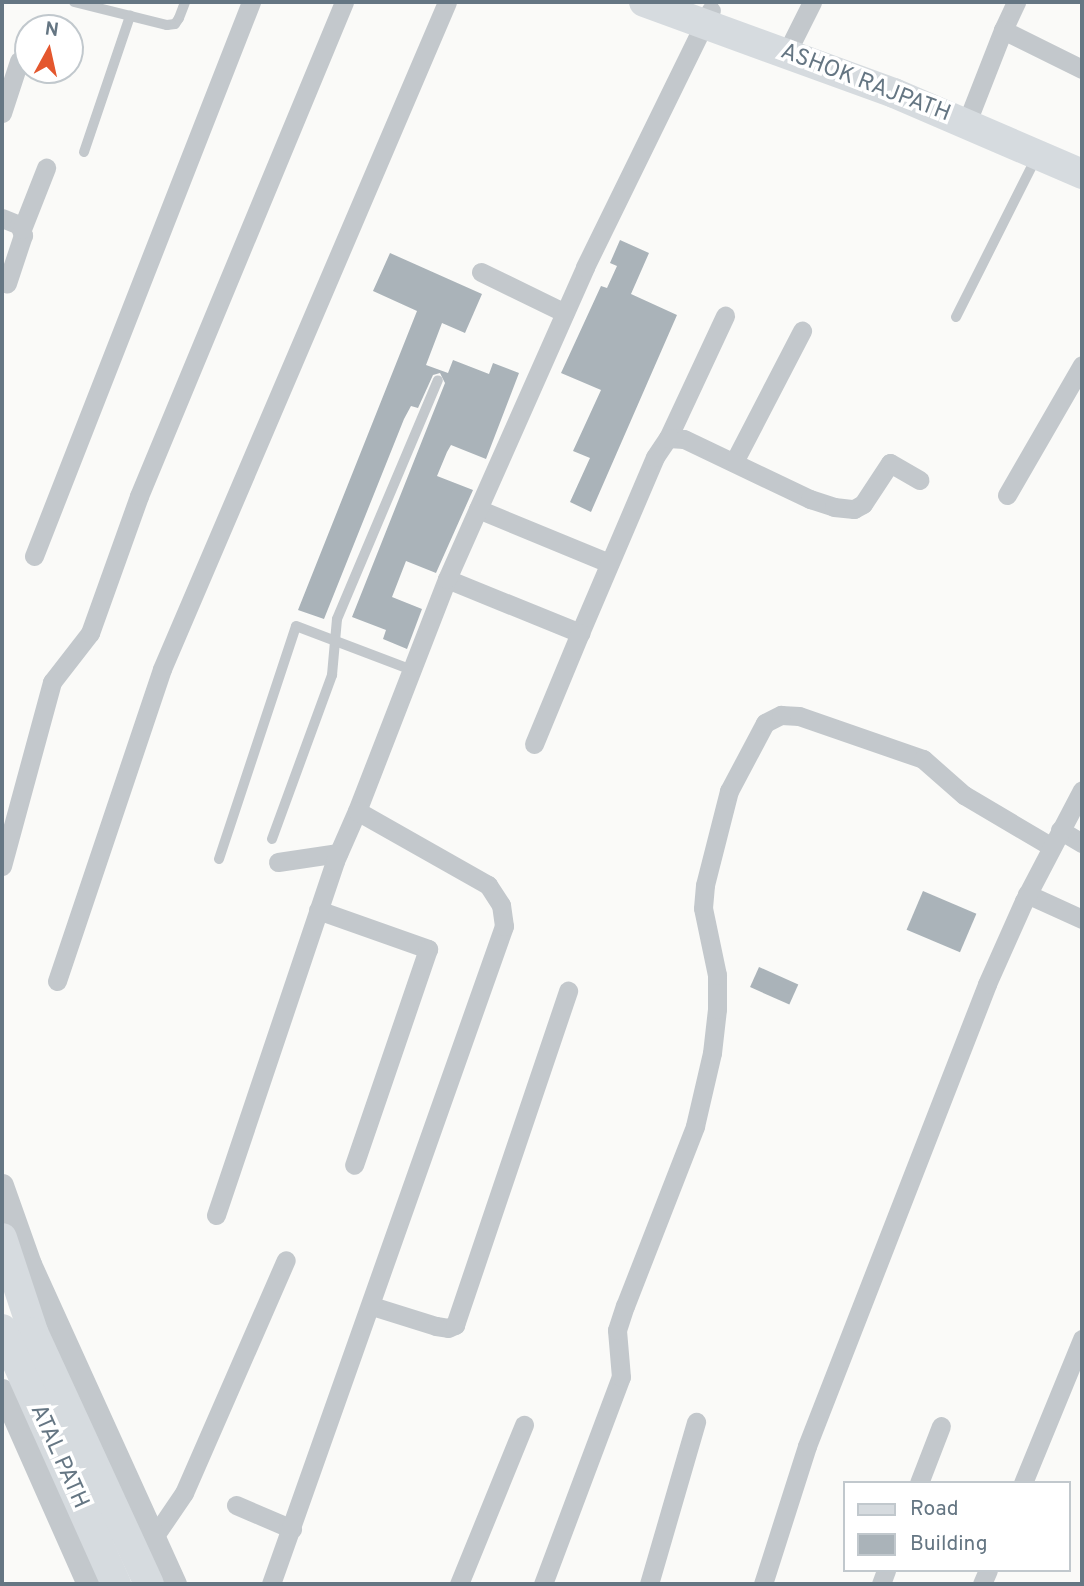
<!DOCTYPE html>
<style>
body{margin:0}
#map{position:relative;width:1084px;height:1586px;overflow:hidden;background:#fafaf8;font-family:Overpass,sans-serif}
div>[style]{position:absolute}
.building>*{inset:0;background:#aab3b9;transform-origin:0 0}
.service>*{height:10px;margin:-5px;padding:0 5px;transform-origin:5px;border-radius:5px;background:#c3c8cc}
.minor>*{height:19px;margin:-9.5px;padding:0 9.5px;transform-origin:9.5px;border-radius:9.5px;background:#c3c8cc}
.tertiary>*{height:23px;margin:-11.5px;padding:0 11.5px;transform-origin:11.5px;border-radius:11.5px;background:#c3c8cc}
.primary>*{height:30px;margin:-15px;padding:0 15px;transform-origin:15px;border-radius:15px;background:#d6dbdf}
span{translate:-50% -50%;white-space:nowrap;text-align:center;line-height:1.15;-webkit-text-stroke:7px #fff;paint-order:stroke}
.street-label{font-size:23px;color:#657683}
.frame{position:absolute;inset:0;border:4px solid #657683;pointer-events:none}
.legend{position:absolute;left:843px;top:1481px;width:228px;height:91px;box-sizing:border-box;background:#fff;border:2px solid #c1c8cd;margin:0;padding:9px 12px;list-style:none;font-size:21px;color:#657683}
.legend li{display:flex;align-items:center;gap:14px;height:35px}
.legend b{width:35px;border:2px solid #c1c8cd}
.north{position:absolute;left:14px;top:14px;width:70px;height:70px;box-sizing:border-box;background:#fff;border:2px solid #c1c8cd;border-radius:50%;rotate:8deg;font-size:19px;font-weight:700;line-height:28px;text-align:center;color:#657683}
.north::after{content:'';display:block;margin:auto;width:24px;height:32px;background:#e4572e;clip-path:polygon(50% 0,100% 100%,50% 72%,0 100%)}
</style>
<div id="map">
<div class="building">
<div style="clip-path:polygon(620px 240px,649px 253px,631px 294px,677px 315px,591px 512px,570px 502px,590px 458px,573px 451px,601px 390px,561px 373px,601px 286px,607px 288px,617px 266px,610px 263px)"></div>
<div style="clip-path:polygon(390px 253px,482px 294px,465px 333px,442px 323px,426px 365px,448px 373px,453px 360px,489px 374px,493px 363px,519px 373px,486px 459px,451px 445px,447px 452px,437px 476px,473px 490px,436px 573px,406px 561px,392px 597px,422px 609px,407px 649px,383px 639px,386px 630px,352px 617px,445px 383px,440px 373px,433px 375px,418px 408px,411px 406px,404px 419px,324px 619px,298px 610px,417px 311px,373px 291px)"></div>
<div style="left:923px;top:891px;width:58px;height:42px;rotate:23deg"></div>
<div style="left:759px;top:967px;width:43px;height:22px;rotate:24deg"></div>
</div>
<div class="service">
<div style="left:74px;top:2px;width:96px;rotate:13.9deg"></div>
<div style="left:167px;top:25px;width:8px;rotate:-7deg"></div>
<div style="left:175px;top:24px;width:7px;rotate:-56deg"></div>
<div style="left:179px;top:18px;width:17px;rotate:-69deg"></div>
<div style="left:84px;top:152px;width:144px;rotate:-71.3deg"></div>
<div style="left:956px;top:317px;width:178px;rotate:-63.3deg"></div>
<div style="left:272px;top:839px;width:175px;rotate:-69.9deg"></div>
<div style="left:332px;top:675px;width:56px;rotate:-84.9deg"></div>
<div style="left:337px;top:619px;width:259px;rotate:-67.1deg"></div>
<div style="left:219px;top:859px;width:245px;rotate:-71.7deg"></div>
<div style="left:296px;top:626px;width:124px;rotate:20.8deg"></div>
</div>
<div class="minor">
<div style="left:1003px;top:30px;width:31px;rotate:-65deg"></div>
<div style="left:786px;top:54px;width:58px;rotate:-63.4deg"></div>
<div style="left:2px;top:113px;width:55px;rotate:-71.9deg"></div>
<div style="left:967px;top:122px;width:99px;rotate:-68.6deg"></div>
<div style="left:1003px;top:30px;width:88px;rotate:26.3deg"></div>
<div style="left:2px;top:218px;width:18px;rotate:22deg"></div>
<div style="left:19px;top:225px;width:11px;rotate:68deg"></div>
<div style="left:23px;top:235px;width:51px;rotate:108.4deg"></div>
<div style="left:22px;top:229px;width:66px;rotate:-68.5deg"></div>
<div style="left:481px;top:272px;width:93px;rotate:26deg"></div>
<div style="left:668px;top:438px;width:135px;rotate:-65deg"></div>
<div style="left:734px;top:462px;width:148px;rotate:-62.6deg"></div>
<div style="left:1007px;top:495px;width:150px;rotate:-60deg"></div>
<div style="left:478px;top:509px;width:142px;rotate:22.4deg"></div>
<div style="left:34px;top:556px;width:595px;rotate:-68.61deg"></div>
<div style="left:447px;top:579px;width:144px;rotate:22.1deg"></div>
<div style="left:580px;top:633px;width:191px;rotate:-66.9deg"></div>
<div style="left:655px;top:457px;width:23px;rotate:-56deg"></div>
<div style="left:668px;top:438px;width:16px;rotate:4deg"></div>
<div style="left:684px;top:439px;width:140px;rotate:25.5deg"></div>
<div style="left:810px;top:499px;width:25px;rotate:18deg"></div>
<div style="left:834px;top:507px;width:20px;rotate:6deg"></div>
<div style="left:854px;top:509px;width:10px;rotate:-29deg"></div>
<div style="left:863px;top:504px;width:49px;rotate:-56.6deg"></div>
<div style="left:890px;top:463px;width:34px;rotate:30deg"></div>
<div style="left:534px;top:744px;width:120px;rotate:-67.5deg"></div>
<div style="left:1060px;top:830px;width:26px;rotate:31deg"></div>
<div style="left:278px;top:862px;width:61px;rotate:-8.5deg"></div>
<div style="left:2px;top:866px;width:191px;rotate:-74.8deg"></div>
<div style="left:52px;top:682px;width:62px;rotate:-52.2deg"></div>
<div style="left:90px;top:633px;width:145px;rotate:-70.3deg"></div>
<div style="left:139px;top:496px;width:535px;rotate:-67.46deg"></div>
<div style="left:1027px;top:894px;width:60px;rotate:24.4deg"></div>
<div style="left:318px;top:910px;width:117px;rotate:19.5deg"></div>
<div style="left:428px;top:949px;width:228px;rotate:108.9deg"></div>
<div style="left:57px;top:981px;width:329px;rotate:-71.4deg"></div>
<div style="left:162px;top:669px;width:725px;rotate:-66.86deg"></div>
<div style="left:216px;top:1215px;width:373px;rotate:-71.4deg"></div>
<div style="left:335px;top:861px;width:55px;rotate:-66.3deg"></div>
<div style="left:357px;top:811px;width:249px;rotate:-68.8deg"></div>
<div style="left:447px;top:579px;width:341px;rotate:-66.1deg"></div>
<div style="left:585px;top:267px;width:286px;rotate:-63.9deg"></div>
<div style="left:372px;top:1306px;width:67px;rotate:17.4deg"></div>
<div style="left:436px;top:1326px;width:12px;rotate:9deg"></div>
<div style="left:448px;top:1328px;width:8px;rotate:-23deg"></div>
<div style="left:455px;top:1325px;width:353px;rotate:-71.3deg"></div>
<div style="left:919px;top:1483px;width:61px;rotate:-68.9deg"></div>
<div style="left:1023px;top:1483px;width:156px;rotate:-67.7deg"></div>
<div style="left:236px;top:1505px;width:61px;rotate:23.2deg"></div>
<div style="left:154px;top:1537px;width:53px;rotate:-55.7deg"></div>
<div style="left:184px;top:1493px;width:254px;rotate:-66.4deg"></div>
<div style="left:271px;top:1584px;width:698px;rotate:-70.5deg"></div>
<div style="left:504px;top:926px;width:21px;rotate:-98deg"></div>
<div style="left:501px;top:905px;width:24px;rotate:-123deg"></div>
<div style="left:488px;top:885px;width:150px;rotate:-150.5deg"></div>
<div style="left:459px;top:1584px;width:172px;rotate:-67.8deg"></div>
<div style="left:543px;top:1584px;width:221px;rotate:-69.4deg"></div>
<div style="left:621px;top:1377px;width:47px;rotate:-94.9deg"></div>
<div style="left:617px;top:1330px;width:25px;rotate:-72deg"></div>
<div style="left:625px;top:1306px;width:193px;rotate:-68.7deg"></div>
<div style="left:695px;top:1126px;width:75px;rotate:-76.9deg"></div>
<div style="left:712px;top:1053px;width:44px;rotate:-83.5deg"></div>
<div style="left:717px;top:1009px;width:34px;rotate:-90deg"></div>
<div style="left:717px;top:975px;width:68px;rotate:-101.8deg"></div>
<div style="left:703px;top:908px;width:23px;rotate:-85deg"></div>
<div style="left:705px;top:885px;width:97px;rotate:-75.7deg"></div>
<div style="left:729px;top:791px;width:77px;rotate:-62.1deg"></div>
<div style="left:765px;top:723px;width:18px;rotate:-27deg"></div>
<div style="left:781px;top:715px;width:18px;rotate:3deg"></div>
<div style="left:799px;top:716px;width:131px;rotate:19.1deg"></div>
<div style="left:923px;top:759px;width:55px;rotate:41.3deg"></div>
<div style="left:964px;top:795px;width:102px;rotate:30.6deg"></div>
<div style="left:649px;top:1584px;width:169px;rotate:-73.8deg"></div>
<div style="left:763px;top:1584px;width:145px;rotate:-72.3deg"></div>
<div style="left:807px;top:1446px;width:496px;rotate:-68.7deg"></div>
<div style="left:987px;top:984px;width:91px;rotate:-66deg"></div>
<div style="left:1024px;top:901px;width:125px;rotate:-62.4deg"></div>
<div style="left:881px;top:1584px;width:15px;rotate:-70deg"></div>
<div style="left:982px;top:1584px;width:15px;rotate:-67deg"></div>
</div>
<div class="tertiary">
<div style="left:2px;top:1185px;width:84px;rotate:70.5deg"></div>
<div style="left:30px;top:1264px;width:351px;rotate:65.6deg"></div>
<div style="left:2px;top:1390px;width:212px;rotate:66.1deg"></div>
</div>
<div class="primary">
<div style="left:644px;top:2px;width:266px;rotate:20deg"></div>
<div style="left:894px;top:93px;width:205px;rotate:23.3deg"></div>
<div style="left:2px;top:1238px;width:99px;rotate:71.7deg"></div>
<div style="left:33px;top:1332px;width:277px;rotate:65.3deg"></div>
<div style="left:2px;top:1329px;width:279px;rotate:65.9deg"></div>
</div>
<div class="street-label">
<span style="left:865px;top:84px;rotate:21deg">ASHOK RAJPATH</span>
<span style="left:58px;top:1457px;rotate:66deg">ATAL PATH</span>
</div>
<div class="frame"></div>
<ul class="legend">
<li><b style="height:9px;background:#d6dbdf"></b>Road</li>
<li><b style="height:19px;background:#aab3b9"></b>Building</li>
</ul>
<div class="north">N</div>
</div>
